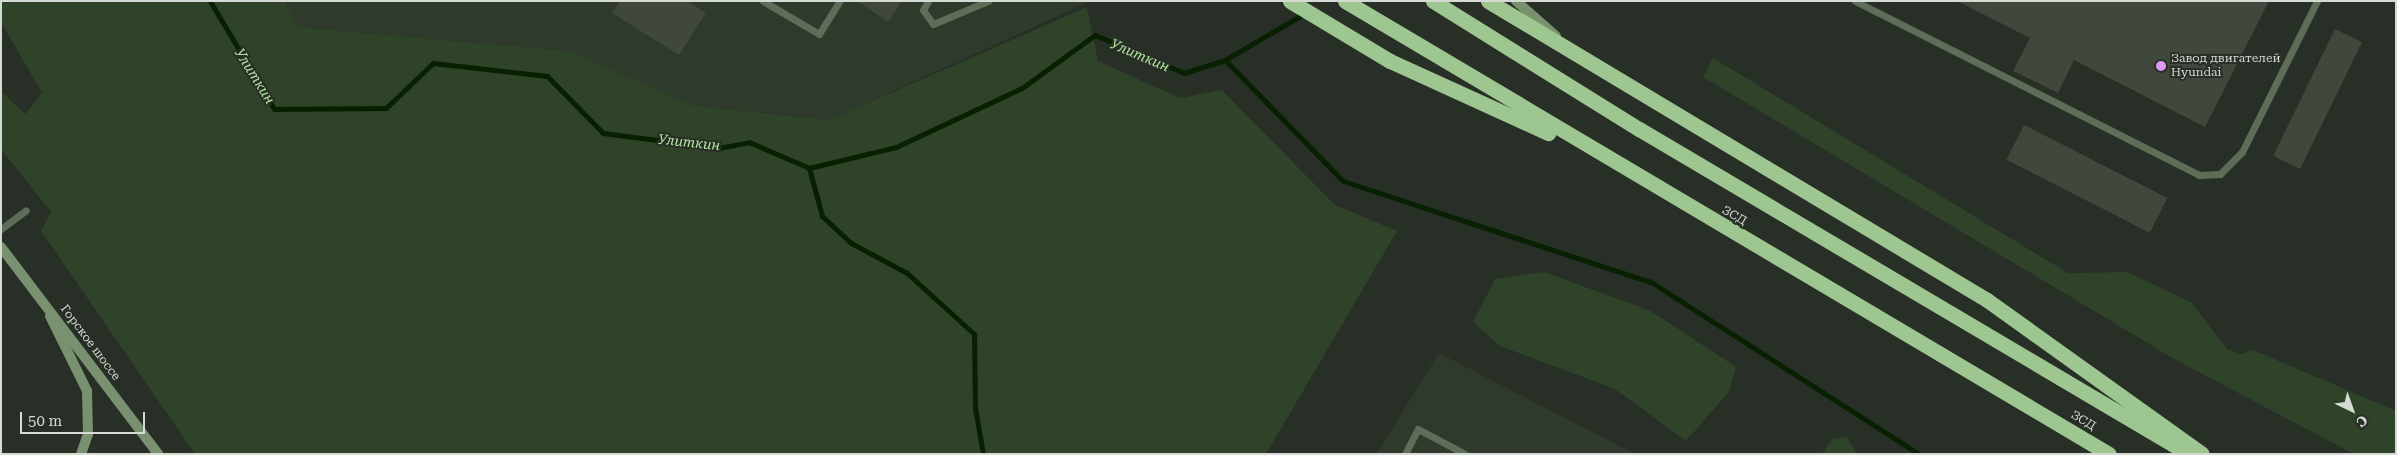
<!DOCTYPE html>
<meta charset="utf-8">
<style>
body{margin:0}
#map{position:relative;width:2397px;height:455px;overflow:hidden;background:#282f26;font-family:"Roboto Serif",serif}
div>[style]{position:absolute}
.built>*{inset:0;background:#2f3a2c}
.green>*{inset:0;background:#2e4327}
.stream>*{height:5px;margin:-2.5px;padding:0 2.5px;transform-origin:2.5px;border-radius:2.5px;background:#072000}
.building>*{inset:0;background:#40473d;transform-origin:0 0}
.lane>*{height:7px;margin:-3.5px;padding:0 3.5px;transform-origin:3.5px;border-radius:3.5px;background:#5d6d57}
.secondary>*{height:10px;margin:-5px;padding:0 5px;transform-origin:5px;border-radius:5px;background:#78916f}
.highway>*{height:15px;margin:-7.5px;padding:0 7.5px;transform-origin:7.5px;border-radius:7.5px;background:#9ec690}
.dots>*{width:14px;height:14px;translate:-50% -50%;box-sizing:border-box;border:2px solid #282f26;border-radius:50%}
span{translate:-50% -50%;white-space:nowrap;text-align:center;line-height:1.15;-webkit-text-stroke:4px #282f26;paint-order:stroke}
.poi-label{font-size:12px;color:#d6dad5}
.left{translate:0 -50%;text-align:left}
.street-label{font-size:12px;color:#d6dad5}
.water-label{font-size:14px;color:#b2e99e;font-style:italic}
.frame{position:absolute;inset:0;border:2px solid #d6dad5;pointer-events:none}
.north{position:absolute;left:2327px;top:385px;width:50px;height:50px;-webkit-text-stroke:4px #282f26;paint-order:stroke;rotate:138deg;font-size:14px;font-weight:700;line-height:20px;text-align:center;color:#d6dad5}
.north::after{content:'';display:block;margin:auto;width:18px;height:22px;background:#d6dad5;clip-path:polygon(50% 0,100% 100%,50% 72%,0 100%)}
.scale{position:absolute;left:20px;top:412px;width:125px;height:22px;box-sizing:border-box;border:2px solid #d6dad5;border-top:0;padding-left:6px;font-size:15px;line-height:18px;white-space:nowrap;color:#d6dad5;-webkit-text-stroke:4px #282f26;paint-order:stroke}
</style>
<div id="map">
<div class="built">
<div style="clip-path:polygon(285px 1px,1091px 1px,830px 120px,692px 105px,570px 51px,296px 27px)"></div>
<div style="clip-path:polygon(1439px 353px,1635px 454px,1376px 454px)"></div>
</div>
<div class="green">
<div style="clip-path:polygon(1px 1px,285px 1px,296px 27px,570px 51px,692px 105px,829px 120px,1087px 7px,1098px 61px,1180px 98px,1222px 90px,1335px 205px,1397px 231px,1266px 454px,195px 454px,41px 231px,51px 212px,1px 149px,1px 91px,25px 114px,42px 93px,1px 22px)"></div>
<div style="clip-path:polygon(1713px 58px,2068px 273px,2127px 272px,2191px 302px,2227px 349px,2241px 354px,2253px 350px,2396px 411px,2396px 454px,2354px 454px,2176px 360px,1703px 77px)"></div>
<div style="clip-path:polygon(1544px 272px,1651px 311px,1736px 367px,1729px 392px,1686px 441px,1615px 389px,1500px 346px,1473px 322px,1495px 279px)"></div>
<div style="clip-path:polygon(1847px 437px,1857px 454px,1822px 454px,1832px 439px)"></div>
</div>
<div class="stream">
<div style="left:210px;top:1px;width:126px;rotate:59.3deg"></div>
<div style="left:274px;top:109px;width:112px;rotate:-0.5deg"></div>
<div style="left:386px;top:108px;width:65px;rotate:-43.8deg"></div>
<div style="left:433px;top:63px;width:115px;rotate:6.5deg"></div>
<div style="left:547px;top:76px;width:80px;rotate:45.5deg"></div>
<div style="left:603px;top:133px;width:117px;rotate:7.4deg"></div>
<div style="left:719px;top:148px;width:31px;rotate:-11deg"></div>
<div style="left:749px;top:142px;width:65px;rotate:23.4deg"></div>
<div style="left:809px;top:168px;width:89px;rotate:-13.6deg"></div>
<div style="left:896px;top:147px;width:139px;rotate:-25.1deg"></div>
<div style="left:1022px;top:88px;width:90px;rotate:-36deg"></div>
<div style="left:1095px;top:35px;width:97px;rotate:23.1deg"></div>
<div style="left:1184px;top:73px;width:43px;rotate:-17.6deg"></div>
<div style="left:1225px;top:60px;width:87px;rotate:-30.4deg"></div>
<div style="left:1225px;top:60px;width:169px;rotate:45.7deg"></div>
<div style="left:1343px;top:181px;width:324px;rotate:18.2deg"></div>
<div style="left:1651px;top:282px;width:318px;rotate:32.7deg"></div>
<div style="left:809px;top:168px;width:50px;rotate:74.8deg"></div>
<div style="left:822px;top:216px;width:40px;rotate:43deg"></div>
<div style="left:851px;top:243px;width:64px;rotate:28.2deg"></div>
<div style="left:907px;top:273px;width:91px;rotate:42.3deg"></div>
<div style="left:974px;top:334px;width:74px;rotate:89.2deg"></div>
<div style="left:975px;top:408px;width:47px;rotate:80.1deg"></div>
</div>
<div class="building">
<div style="clip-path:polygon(620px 1px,688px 1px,706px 13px,679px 55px,612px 13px)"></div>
<div style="clip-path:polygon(857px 1px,902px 1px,888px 22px)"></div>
<div style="clip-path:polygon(1957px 1px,2269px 1px,2205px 127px,2074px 60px,2058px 93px,2013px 71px,2030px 38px)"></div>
<div style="left:2335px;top:29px;width:30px;height:141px;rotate:26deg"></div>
<div style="left:2024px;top:125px;width:161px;height:39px;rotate:27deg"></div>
</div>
<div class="lane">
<div style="left:763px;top:1px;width:65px;rotate:30.5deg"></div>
<div style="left:819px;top:34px;width:39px;rotate:-58deg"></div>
<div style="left:928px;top:1px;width:10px;rotate:119deg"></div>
<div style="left:923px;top:10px;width:17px;rotate:54deg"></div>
<div style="left:933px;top:24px;width:60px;rotate:-22.7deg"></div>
<div style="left:1855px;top:1px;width:386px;rotate:26.8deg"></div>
<div style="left:2199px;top:175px;width:21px;rotate:-3deg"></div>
<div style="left:2220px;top:174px;width:31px;rotate:-45deg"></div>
<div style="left:2242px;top:152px;width:169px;rotate:-63.6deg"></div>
<div style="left:1px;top:229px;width:31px;rotate:-37deg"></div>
<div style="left:1405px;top:454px;width:28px;rotate:-63deg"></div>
<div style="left:1418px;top:429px;width:53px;rotate:28deg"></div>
</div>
<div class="secondary">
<div style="left:1516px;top:1px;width:53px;rotate:41.2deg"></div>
<div style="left:1px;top:247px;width:260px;rotate:52.8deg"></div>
<div style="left:50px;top:316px;width:84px;rotate:63.7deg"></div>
<div style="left:87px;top:391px;width:43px;rotate:88.7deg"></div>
<div style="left:88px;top:434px;width:21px;rotate:109deg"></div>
</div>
<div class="highway">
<div style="left:1290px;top:1px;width:117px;rotate:31deg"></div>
<div style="left:1390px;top:61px;width:174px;rotate:24.5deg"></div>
<div style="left:1345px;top:1px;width:888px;rotate:30.67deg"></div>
<div style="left:1433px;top:1px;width:243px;rotate:31.9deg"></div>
<div style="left:1639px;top:129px;width:639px;rotate:30.58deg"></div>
<div style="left:1488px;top:1px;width:582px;rotate:30.93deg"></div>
<div style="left:1987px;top:300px;width:264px;rotate:35.6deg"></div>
</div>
<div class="dots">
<div style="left:2161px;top:66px;background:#dd99f3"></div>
</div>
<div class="poi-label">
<span class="left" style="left:2171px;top:66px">Завод двигателей<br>Hyundai</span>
</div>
<div class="street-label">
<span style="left:1734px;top:216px;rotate:30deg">ЗСД</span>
<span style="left:90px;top:343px;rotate:53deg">Горское шоссе</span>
<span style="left:2083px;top:421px;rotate:31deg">ЗСД</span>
</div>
<div class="water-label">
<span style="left:1140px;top:55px;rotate:23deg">Улиткин</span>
<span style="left:255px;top:76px;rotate:58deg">Улиткин</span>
<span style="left:689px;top:142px;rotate:6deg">Улиткин</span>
</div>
<div class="frame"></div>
<div class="north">С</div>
<div class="scale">50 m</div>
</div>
